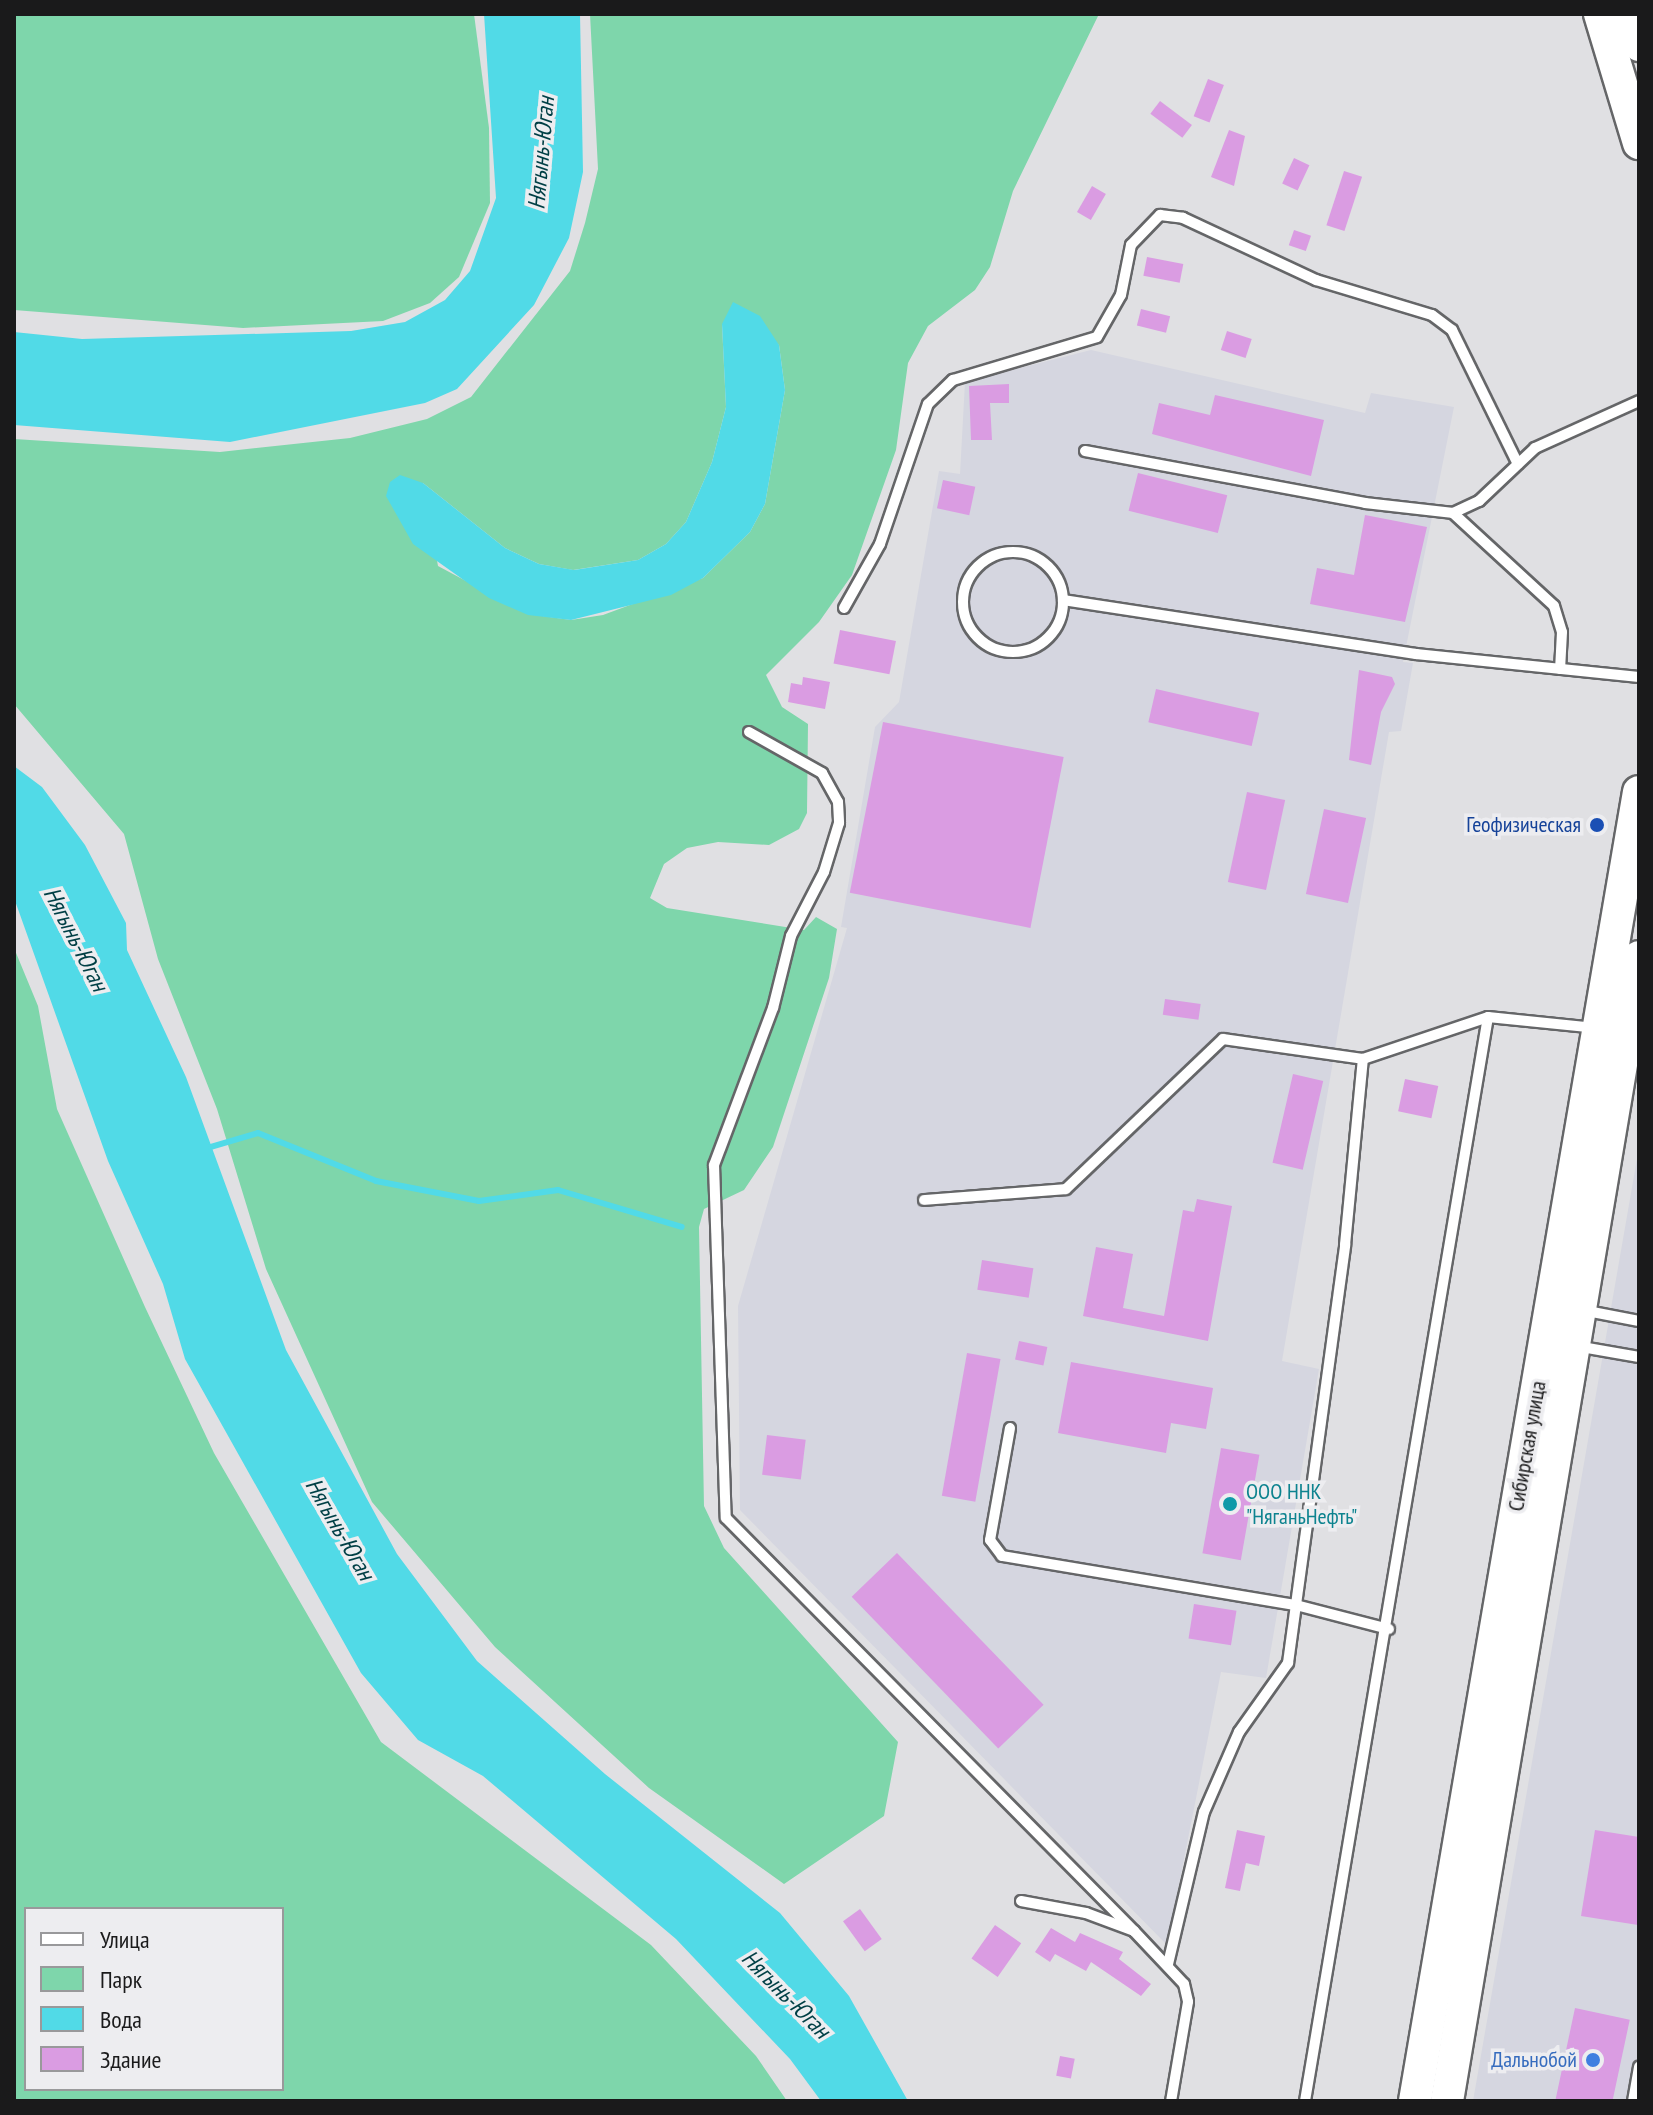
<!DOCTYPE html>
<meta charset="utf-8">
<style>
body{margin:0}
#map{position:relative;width:1653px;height:2115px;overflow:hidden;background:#e0e0e3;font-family:"PT Sans Narrow",sans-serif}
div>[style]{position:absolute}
.built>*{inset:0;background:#d5d6e0}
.green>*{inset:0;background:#7ed6ab}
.water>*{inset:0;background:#51dae7}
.stream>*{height:6px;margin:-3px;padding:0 3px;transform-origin:3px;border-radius:3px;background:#51dae7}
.building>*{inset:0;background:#da9ce2;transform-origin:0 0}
.roads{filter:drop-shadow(2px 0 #656668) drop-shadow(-2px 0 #656668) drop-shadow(0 2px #656668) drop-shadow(0 -2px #656668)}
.service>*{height:10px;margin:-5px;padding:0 5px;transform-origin:5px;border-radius:5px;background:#fff}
.service>.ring{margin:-5px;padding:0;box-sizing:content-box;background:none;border:10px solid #fff;border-radius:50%}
.primary>*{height:32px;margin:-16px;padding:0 16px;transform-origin:16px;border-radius:16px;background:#fff}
.dots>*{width:22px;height:22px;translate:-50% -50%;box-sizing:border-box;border:4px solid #ededf0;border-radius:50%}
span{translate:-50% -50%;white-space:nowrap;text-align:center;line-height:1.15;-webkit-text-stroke:7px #ededf0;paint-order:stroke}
.transit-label{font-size:22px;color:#164399}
.right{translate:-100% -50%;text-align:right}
.street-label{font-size:22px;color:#1a1a1b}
.culture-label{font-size:22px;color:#0d838f}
.left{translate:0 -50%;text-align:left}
.shop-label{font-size:22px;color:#366cbe}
.water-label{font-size:24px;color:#003f45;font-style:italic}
.frame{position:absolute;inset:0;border:16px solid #1a1a1b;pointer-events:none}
.legend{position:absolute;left:24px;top:1907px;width:260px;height:184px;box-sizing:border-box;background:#ededf0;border:2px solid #99999b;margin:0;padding:10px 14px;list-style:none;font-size:24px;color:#1a1a1b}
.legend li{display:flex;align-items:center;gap:16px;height:40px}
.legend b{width:40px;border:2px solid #99999b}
</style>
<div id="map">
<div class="built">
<div style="clip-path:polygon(1091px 350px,1365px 413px,1371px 393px,1454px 407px,1403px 662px,1413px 663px,1401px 731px,1389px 732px,1282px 1361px,1319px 1369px,1266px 1678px,1221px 1672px,1167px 1945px,740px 1510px,738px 1306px,847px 928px,841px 927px,875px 727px,899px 702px,939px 471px,960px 474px,965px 382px)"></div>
<div style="clip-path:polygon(1639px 1147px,1639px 2101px,1473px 2101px)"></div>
</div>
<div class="green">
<div style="clip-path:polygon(14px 14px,474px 14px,489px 128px,490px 203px,459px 277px,430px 303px,383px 321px,243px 328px,14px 310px)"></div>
<div style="clip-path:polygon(evenodd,590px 14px,1099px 14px,1013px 191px,990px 267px,975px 290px,928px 326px,908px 363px,896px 450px,852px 575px,819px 622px,766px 675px,782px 707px,808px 724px,807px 813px,799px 829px,769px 845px,718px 842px,687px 848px,664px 864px,650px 898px,667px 908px,804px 930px,816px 917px,837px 929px,829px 978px,773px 1147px,744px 1190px,704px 1209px,699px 1227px,704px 1506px,724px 1548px,898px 1742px,884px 1816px,784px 1884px,649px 1788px,495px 1647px,372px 1502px,266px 1269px,217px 1109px,158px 959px,124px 834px,14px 704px,14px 439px,220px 452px,350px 438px,427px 419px,471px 397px,570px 271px,585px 223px,598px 169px,590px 14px,722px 324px,779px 345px,785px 390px,765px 504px,750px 532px,703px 578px,603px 615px,571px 620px,528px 614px,438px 566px,423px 483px,505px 548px,539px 564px,573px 570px,638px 560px,666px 544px,686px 522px,712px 462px,726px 407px,722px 324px)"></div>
<div style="clip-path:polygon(evenodd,14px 948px,38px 1006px,57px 1109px,145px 1307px,214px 1453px,381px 1742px,651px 1945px,756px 2056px,787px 2101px,14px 2101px,14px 948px,26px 1909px,282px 1909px,282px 2089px,26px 2089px,26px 1909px)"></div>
</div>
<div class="water">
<div style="clip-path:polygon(484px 14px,580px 14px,583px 172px,569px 238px,534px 305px,457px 389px,425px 403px,230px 442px,14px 425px,14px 332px,82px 339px,351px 331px,405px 322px,445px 300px,470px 271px,496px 198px)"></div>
<div style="clip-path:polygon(733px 302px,760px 316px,779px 345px,785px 390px,765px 504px,750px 532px,703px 578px,671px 595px,571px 620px,528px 615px,489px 598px,413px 544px,386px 496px,390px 482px,400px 475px,423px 483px,505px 548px,539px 564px,574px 570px,638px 560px,666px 544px,686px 522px,712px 462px,726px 407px,722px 324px)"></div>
<div style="clip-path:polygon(14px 766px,42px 787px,85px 845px,126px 923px,127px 950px,186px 1077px,286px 1350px,397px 1554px,477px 1661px,605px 1774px,780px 1913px,849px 1996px,908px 2101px,821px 2101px,790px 2059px,676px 1939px,483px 1776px,418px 1740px,361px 1673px,185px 1359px,163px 1284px,108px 1161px,14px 898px)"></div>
</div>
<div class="stream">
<div style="left:211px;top:1147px;width:49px;rotate:-16.6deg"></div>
<div style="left:258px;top:1133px;width:127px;rotate:22.1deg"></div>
<div style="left:376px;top:1181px;width:105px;rotate:11deg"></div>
<div style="left:479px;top:1201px;width:80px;rotate:-7.9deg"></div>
<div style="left:558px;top:1190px;width:129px;rotate:16.6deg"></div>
</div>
<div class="building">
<div style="left:1208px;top:79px;width:17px;height:40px;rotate:21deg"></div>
<div style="left:1160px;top:101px;width:40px;height:16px;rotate:37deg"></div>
<div style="clip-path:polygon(1229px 130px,1245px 136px,1234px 186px,1211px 177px)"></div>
<div style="left:1294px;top:158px;width:17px;height:28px;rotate:25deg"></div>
<div style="left:1344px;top:171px;width:19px;height:57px;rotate:18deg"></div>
<div style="left:1092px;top:186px;width:16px;height:30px;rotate:30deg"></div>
<div style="left:1294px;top:230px;width:18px;height:16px;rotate:19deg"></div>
<div style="left:1147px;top:257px;width:37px;height:19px;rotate:11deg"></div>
<div style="left:1141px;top:309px;width:30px;height:17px;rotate:14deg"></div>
<div style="left:1227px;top:331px;width:26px;height:20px;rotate:18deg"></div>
<div style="clip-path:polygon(1009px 384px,1009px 403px,990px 403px,992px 440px,971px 440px,969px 386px)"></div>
<div style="clip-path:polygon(1215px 395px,1324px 420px,1311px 476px,1152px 434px,1159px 403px,1210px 415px)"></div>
<div style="left:1138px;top:473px;width:92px;height:39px;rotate:14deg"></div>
<div style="left:943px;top:480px;width:33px;height:29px;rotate:12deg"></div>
<div style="clip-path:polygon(1365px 515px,1427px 527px,1405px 622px,1310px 604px,1317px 568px,1354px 575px)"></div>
<div style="left:840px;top:630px;width:57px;height:34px;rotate:11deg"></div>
<div style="clip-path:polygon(1359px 670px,1392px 677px,1395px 684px,1381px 712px,1371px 765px,1349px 760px)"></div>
<div style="clip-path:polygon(803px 677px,830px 682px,825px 709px,788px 702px,791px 683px,802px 685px)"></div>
<div style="left:1156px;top:689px;width:106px;height:34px;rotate:13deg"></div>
<div style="left:883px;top:722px;width:184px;height:174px;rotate:11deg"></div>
<div style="left:1247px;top:792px;width:39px;height:92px;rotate:12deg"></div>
<div style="left:1324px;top:809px;width:43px;height:87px;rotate:12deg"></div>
<div style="left:1165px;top:999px;width:36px;height:16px;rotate:8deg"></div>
<div style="left:1293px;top:1074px;width:31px;height:91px;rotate:13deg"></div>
<div style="left:1405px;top:1079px;width:34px;height:33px;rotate:12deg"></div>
<div style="clip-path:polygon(1197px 1199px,1232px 1206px,1208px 1341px,1083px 1316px,1096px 1247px,1133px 1254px,1123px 1308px,1164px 1316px,1183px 1210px,1194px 1212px)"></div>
<div style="left:982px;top:1260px;width:52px;height:30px;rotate:9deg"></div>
<div style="left:1019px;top:1341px;width:29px;height:19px;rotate:12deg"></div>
<div style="left:967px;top:1353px;width:34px;height:145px;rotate:10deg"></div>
<div style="clip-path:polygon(1071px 1362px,1213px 1388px,1206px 1429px,1171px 1423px,1166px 1453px,1058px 1433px)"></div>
<div style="left:767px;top:1435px;width:39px;height:40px;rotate:7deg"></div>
<div style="left:1221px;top:1448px;width:39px;height:107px;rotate:10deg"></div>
<div style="left:897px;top:1553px;width:211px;height:63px;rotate:46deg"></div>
<div style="left:1194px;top:1604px;width:43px;height:35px;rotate:9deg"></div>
<div style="clip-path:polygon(1237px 1830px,1265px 1836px,1259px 1866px,1246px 1863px,1240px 1891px,1225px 1888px)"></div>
<div style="clip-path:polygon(1595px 1830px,1639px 1837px,1638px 1925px,1581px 1916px)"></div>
<div style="left:860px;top:1909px;width:37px;height:21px;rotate:54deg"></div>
<div style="left:995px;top:1925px;width:32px;height:41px;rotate:35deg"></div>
<div style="clip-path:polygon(1051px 1928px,1075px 1942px,1080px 1933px,1123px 1952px,1119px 1959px,1151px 1984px,1141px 1996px,1091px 1962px,1086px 1971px,1055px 1954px,1050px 1962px,1035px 1952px)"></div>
<div style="left:1575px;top:2008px;width:56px;height:95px;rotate:12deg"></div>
<div style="left:1060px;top:2056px;width:15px;height:20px;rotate:11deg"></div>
</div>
<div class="roads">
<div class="service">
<div style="left:1085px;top:451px;width:285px;rotate:10.5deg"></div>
<div style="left:1365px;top:503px;width:89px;rotate:6.5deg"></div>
<div style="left:1453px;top:513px;width:29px;rotate:-25deg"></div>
<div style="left:1479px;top:501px;width:77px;rotate:-43.4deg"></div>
<div style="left:1535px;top:448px;width:114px;rotate:-24.3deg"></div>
<div style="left:1453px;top:513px;width:137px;rotate:42.6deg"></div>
<div style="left:1554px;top:606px;width:27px;rotate:73deg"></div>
<div style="left:1562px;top:632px;width:37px;rotate:93deg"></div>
<div class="ring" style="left:963px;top:552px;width:90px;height:90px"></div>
<div style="left:1063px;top:600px;width:357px;rotate:8.7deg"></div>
<div style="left:1416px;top:654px;width:224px;rotate:5.9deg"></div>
<div style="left:844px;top:608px;width:73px;rotate:-60.6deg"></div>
<div style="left:880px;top:544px;width:148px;rotate:-71.1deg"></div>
<div style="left:928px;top:404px;width:35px;rotate:-44deg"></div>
<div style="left:953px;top:380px;width:150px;rotate:-16.6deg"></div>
<div style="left:1097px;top:337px;width:48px;rotate:-60.3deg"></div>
<div style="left:1121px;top:295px;width:51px;rotate:-78.7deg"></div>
<div style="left:1131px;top:245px;width:42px;rotate:-46deg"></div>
<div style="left:1160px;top:215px;width:23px;rotate:7deg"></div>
<div style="left:1183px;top:218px;width:147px;rotate:25deg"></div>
<div style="left:1316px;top:280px;width:121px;rotate:16.8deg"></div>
<div style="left:1432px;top:315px;width:25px;rotate:37deg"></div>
<div style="left:1452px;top:330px;width:149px;rotate:63.8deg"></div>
<div style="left:749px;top:732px;width:84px;rotate:29.3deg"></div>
<div style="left:822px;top:773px;width:33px;rotate:61deg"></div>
<div style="left:838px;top:802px;width:21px;rotate:87deg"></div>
<div style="left:839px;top:823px;width:51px;rotate:107deg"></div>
<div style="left:824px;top:872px;width:72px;rotate:117.3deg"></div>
<div style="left:791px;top:936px;width:74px;rotate:104deg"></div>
<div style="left:773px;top:1008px;width:168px;rotate:110.6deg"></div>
<div style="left:714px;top:1165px;width:353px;rotate:88.1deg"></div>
<div style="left:726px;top:1518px;width:581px;rotate:45.35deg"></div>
<div style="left:924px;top:1200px;width:142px;rotate:-4.4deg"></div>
<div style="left:1066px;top:1189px;width:217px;rotate:-43.7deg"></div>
<div style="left:1223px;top:1039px;width:141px;rotate:8.1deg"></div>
<div style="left:1363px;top:1059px;width:132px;rotate:-18.6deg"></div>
<div style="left:1488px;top:1017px;width:110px;rotate:5.8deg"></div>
<div style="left:1582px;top:1310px;width:58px;rotate:10.9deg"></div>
<div style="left:1576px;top:1346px;width:64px;rotate:9.9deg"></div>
<div style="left:1010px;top:1428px;width:114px;rotate:100.1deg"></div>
<div style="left:990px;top:1540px;width:20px;rotate:53deg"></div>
<div style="left:1002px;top:1556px;width:298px;rotate:9.5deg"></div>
<div style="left:1296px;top:1605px;width:96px;rotate:14.5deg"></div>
<div style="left:1021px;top:1901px;width:66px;rotate:10.5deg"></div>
<div style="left:1086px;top:1913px;width:51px;rotate:20.6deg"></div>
<div style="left:1134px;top:1931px;width:73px;rotate:46.7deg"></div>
<div style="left:1184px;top:1984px;width:18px;rotate:77deg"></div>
<div style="left:1188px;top:2002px;width:100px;rotate:99.7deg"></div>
<div style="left:1168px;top:1964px;width:156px;rotate:-76.7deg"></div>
<div style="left:1204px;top:1812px;width:87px;rotate:-66.4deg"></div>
<div style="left:1239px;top:1732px;width:85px;rotate:-54.6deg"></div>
<div style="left:1288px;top:1663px;width:422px;rotate:-82.2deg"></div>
<div style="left:1345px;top:1245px;width:187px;rotate:-84.5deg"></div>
<div style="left:1305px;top:2101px;width:1099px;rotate:-80.42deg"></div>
<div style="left:1633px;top:2101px;width:35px;rotate:-80deg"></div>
</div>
<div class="primary">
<div style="left:1600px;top:14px;width:135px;rotate:73.2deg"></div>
<div style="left:1616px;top:14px;width:39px;rotate:53deg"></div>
<div style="left:1415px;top:2101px;width:1328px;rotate:-80.29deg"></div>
<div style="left:1447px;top:2101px;width:1160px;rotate:-80.47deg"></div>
</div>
</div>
<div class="dots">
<div style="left:1597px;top:825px;background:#1a4fb4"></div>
<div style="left:1230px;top:1504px;background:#0f9aa8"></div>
<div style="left:1593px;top:2060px;background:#3f7fe0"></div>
</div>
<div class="transit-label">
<span class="right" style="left:1581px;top:825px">Геофизическая</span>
</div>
<div class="street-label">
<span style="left:1527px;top:1446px;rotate:-80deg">Сибирская улица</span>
</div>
<div class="culture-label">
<span class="left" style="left:1246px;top:1504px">ООО ННК<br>"НяганьНефть"</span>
</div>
<div class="shop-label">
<span class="right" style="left:1577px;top:2060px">Дальнобой</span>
</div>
<div class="water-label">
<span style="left:541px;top:153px;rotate:-85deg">Нягынь-Юган</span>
<span style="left:76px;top:939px;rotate:63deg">Нягынь-Юган</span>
<span style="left:340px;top:1529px;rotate:60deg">Нягынь-Юган</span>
<span style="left:786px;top:1994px;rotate:45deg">Нягынь-Юган</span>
</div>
<div class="frame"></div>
<ul class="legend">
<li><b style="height:10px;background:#fff"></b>Улица</li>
<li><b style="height:22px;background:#7ed6ab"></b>Парк</li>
<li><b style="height:22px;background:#51dae7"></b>Вода</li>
<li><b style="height:22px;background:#da9ce2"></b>Здание</li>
</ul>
</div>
